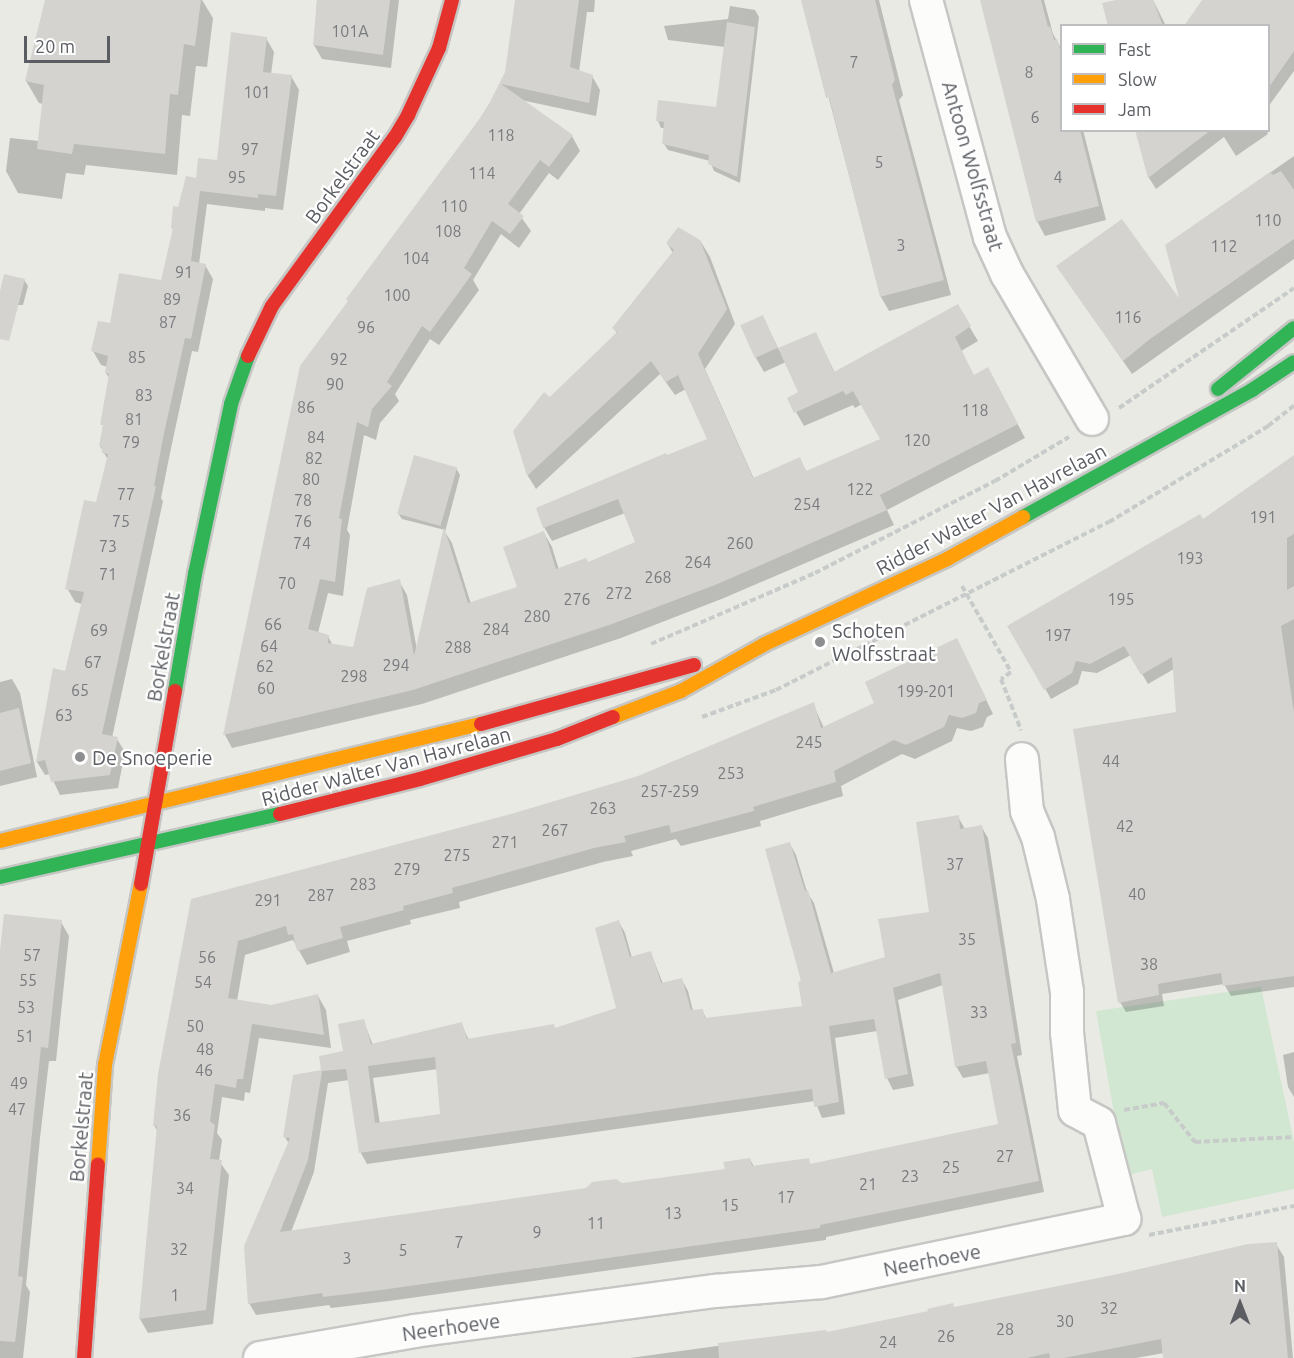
<!DOCTYPE html>
<style>
body{margin:0}
#map{position:relative;width:1294px;height:1358px;overflow:hidden;background:#eaeae5;font-family:Ubuntu,sans-serif}
div>[style]{position:absolute}
.green>*{inset:0;background:#d2e7d2}
.shadow>*{inset:0;background:#0003}
.building>*{inset:0;background:#d4d3d0;transform-origin:0 0}
.path>*{height:4px;margin-top:-2px;transform-origin:0;background:repeating-linear-gradient(90deg,#c7cbc9 0 6px,transparent 0 9px)}
.roads{filter:drop-shadow(2px 0 #c6c7c5) drop-shadow(-2px 0 #c6c7c5) drop-shadow(0 2px #c6c7c5) drop-shadow(0 -2px #c6c7c5)}
.street>*{height:32px;margin:-16px;padding:0 16px;transform-origin:16px;border-radius:16px;background:#fcfcfb}
.fast>*{height:14px;margin:-7px;padding:0 7px;transform-origin:7px;border-radius:7px;background:#30b455}
.slow>*{height:14px;margin:-7px;padding:0 7px;transform-origin:7px;border-radius:7px;background:#ff9f0a}
.jam>*{height:14px;margin:-7px;padding:0 7px;transform-origin:7px;border-radius:7px;background:#e5322d}
.dots>*{width:16px;height:16px;translate:-50% -50%;box-sizing:border-box;border:3px solid #fff;border-radius:50%}
span{translate:-50% -50%;white-space:nowrap;text-align:center;line-height:1.15;-webkit-text-stroke:4.5px #fff;paint-order:stroke}
.number-label{font-size:16px;color:#797b7e}
.number-label span{-webkit-text-stroke-width:0}
.street-label{font-size:20px;color:#5a5d62}
.poi-label{font-size:20px;color:#5a5d62}
.left{translate:0 -50%;text-align:left}
.legend{position:absolute;left:1060px;top:24px;width:210px;height:108px;box-sizing:border-box;background:#fff;border:2px solid #bdbec0;margin:0;padding:8px 10px;list-style:none;font-size:18px;color:#5a5d62}
.legend li{display:flex;align-items:center;gap:12px;height:30px}
.legend b{width:30px;border:2px solid #bdbec0}
.north{position:absolute;left:1210px;top:1274px;width:60px;height:60px;-webkit-text-stroke:4px #fff;paint-order:stroke;rotate:0deg;font-size:16px;font-weight:700;line-height:24px;text-align:center;color:#5a5d62}
.north::after{content:'';display:block;margin:auto;width:21px;height:27px;background:#5a5d62;clip-path:polygon(50% 0,100% 100%,50% 72%,0 100%)}
.scale{position:absolute;left:24px;top:36px;width:86px;height:27px;box-sizing:border-box;border:3px solid #5a5d62;border-top:0;padding-left:8px;font-size:18px;line-height:21px;white-space:nowrap;color:#5a5d62;-webkit-text-stroke:4px #fff;paint-order:stroke}
</style>
<div id="map">
<div class="green">
<div style="clip-path:polygon(1261px 987px,1294px 1142px,1294px 1189px,1162px 1217px,1152px 1169px,1125px 1176px,1096px 1011px)"></div>
</div>
<div class="shadow">
<div style="clip-path:polygon(46px 0,202px 0,213px 18px,207px 67px,196px 66px,190px 116px,182px 115px,177px 175px,86px 165px,84px 175px,66px 173px,62px 199px,18px 193px,6px 171px,10px 138px,39px 141px,43px 104px,39px 103px,26px 81px)"></div>
<div style="clip-path:polygon(317px 0,399px 0,391px 68px,322px 59px,314px 45px)"></div>
<div style="clip-path:polygon(517px 0,595px 0,594px 12px,587px 12px,579px 72px,592px 76px,600px 90px,596px 116px,521px 100px,572px 136px,580px 151px,558px 180px,549px 173px,519px 214px,531px 231px,519px 248px,501px 234px,473px 280px,479px 290px,439px 345px,430px 339px,395px 394px,399px 401px,380px 423px,376px 440px,364px 435px,347px 530px,350px 535px,343px 596px,328px 593px,318px 633px,328px 636px,333px 646px,354px 649px,399px 581px,407px 595px,417px 650px,445px 530px,402px 519px,398px 513px,456px 468px,460px 475px,445px 532px,452px 543px,471px 604px,518px 588px,544px 533px,552px 547px,559px 570px,588px 564px,637px 543px,625px 513px,552px 541px,544px 527px,666px 457px,709px 440px,686px 389px,675px 395px,660px 374px,536px 489px,528px 476px,514px 431px,617px 334px,614px 328px,673px 253px,667px 243px,678px 229px,701px 242px,710px 257px,735px 324px,705px 369px,754px 479px,799px 459px,807px 472px,882px 440px,862px 404px,855px 408px,853px 405px,804px 426px,796px 412px,800px 392px,786px 362px,764px 372px,756px 358px,763px 317px,779px 350px,816px 334px,835px 373px,957px 306px,978px 341px,961px 351px,974px 376px,996px 383px,1025px 438px,887px 510px,894px 525px,724px 598px,621px 638px,422px 704px,232px 748px,225px 735px,301px 367px,463px 146px,501px 85px,506px 73px)"></div>
<div style="clip-path:polygon(803px 0,879px 0,903px 95px,899px 100px,951px 295px,889px 311px,881px 297px)"></div>
<div style="clip-path:polygon(981px 0,1044px 0,1053px 34px,1062px 50px,1062px 130px,1083px 130px,1106px 220px,1045px 236px,1037px 221px)"></div>
<div style="clip-path:polygon(1123px 0,1153px 0,1166px 26px,1110px 26px)"></div>
<div style="clip-path:polygon(1204px 0,1294px 0,1294px 71px,1268px 107px,1268px 26px)"></div>
<div style="clip-path:polygon(730px 6px,755px 10px,759px 17px,740px 183px,714px 171px,710px 161px,668px 150px,664px 144px,665px 128px,661px 128px,658px 121px,717px 108px,725px 47px,668px 40px,664px 26px,728px 19px)"></div>
<div style="clip-path:polygon(266px 38px,274px 52px,271px 74px,291px 76px,299px 90px,283px 210px,265px 208px,265px 211px,207px 204px,199px 264px,205px 265px,213px 279px,198px 352px,192px 351px,170px 453px,161px 498px,163px 501px,112px 738px,117px 739px,125px 752px,118px 788px,60px 795px,50px 774px,45px 775px,37px 762px,55px 670px,66px 673px,82px 604px,75px 602px,67px 588px,97px 504px,108px 460px,100px 446px,110px 379px,106px 373px,108px 367px,101px 365px,93px 351px,112px 325px,163px 282px,174px 231px,172px 228px,180px 209px,198px 179px,219px 161px)"></div>
<div style="clip-path:polygon(1137px 130px,1266px 130px,1268px 134px,1236px 156px,1224px 137px,1156px 189px,1149px 178px)"></div>
<div style="clip-path:polygon(1294px 156px,1294px 259px,1132px 374px,1058px 267px,1182px 305px,1167px 245px)"></div>
<div style="clip-path:polygon(24px 280px,28px 286px,23px 305px,3px 305px,0 295px)"></div>
<div style="clip-path:polygon(1294px 456px,1294px 987px,1231px 996px,1224px 984px,1162px 994px,1164px 1006px,1126px 1012px,1120px 1002px,1178px 714px,1174px 669px,1148px 684px,1131px 655px,1097px 673px,1082px 671px,1078px 684px,1051px 699px,1010px 626px,1202px 521px)"></div>
<div style="clip-path:polygon(957px 640px,993px 714px,987px 717px,983px 727px,971px 731px,957px 728px,952px 741px,915px 759px,902px 754px,841px 786px,843px 796px,760px 821px,761px 826px,681px 846px,676px 839px,631px 851px,633px 856px,603px 862px,459px 902px,460px 908px,410px 920px,411px 924px,347px 941px,350px 952px,307px 965px,293px 940px,245px 955px,237px 1001px,271px 1006px,318px 996px,326px 1010px,331px 1048px,259px 1038px,250px 1093px,245px 1092px,244px 1101px,222px 1097px,217px 1133px,222px 1140px,219px 1161px,229px 1175px,213px 1324px,148px 1333px,140px 1319px,158px 1132px,154px 1125px,193px 900px,512px 815px,639px 778px,813px 704px,824px 728px,876px 703px)"></div>
<div style="clip-path:polygon(12px 679px,20px 693px,37px 777px,0 786px,0 682px)"></div>
<div style="clip-path:polygon(evenodd,958px 817px,965px 829px,981px 826px,988px 838px,1022px 1055px,1017px 1056px,1044px 1192px,826px 1237px,826px 1240px,389px 1301px,331px 1308px,329px 1305px,256px 1315px,249px 1303px,289px 1144px,285px 1137px,294px 1076px,323px 1071px,320px 1057px,344px 1052px,363px 1020px,373px 1045px,461px 1024px,469px 1040px,555px 1029px,618px 1009px,619px 922px,625px 933px,632px 958px,651px 953px,663px 984px,682px 980px,688px 991px,693px 1011px,702px 1010px,707px 1020px,803px 1007px,790px 844px,796px 855px,807px 892px,814px 903px,834px 973px,887px 958px,931px 913px,958px 817px,943px 985px,956px 1066px,963px 1078px,990px 1073px,1000px 1126px,811px 1166px,808px 1159px,754px 1167px,750px 1159px,727px 1171px,291px 1232px,314px 1172px,328px 1083px,349px 1080px,361px 1153px,367px 1164px,815px 1101px,822px 1118px,845px 1114px,835px 1038px,877px 1031px,887px 1078px,893px 1090px,914px 1086px,898px 1000px,943px 985px,958px 817px,438px 1069px,442px 1115px,380px 1124px,373px 1078px,438px 1069px)"></div>
<div style="clip-path:polygon(61px 922px,69px 936px,56px 1061px,49px 1061px,40px 1138px,26px 1285px,30px 1292px,23px 1358px,0 1358px,0 952px)"></div>
<div style="clip-path:polygon(1294px 1052px,1294px 1097px,1288px 1087px,1283px 1055px)"></div>
<div style="clip-path:polygon(1276px 1244px,1284px 1257px,1293px 1358px,1164px 1358px,1164px 1353px,1136px 1358px,630px 1358px,826px 1331px,827px 1334px)"></div>
</div>
<div class="building">
<div style="clip-path:polygon(45px 0,201px 0,195px 46px,184px 44px,178px 95px,170px 94px,165px 154px,74px 144px,72px 154px,37px 149px,44px 85px,25px 81px)"></div>
<div style="clip-path:polygon(317px 0,390px 0,383px 55px,313px 45px)"></div>
<div style="clip-path:polygon(515px 0,579px 0,570px 67px,593px 75px,589px 103px,501px 84px,573px 135px,549px 167px,540px 160px,508px 204px,524px 216px,510px 234px,492px 221px,464px 268px,472px 274px,430px 332px,422px 326px,387px 382px,392px 386px,372px 409px,368px 427px,357px 422px,339px 518px,342px 519px,335px 582px,320px 579px,308px 629px,329px 635px,328px 643px,353px 647px,367px 588px,400px 579px,414px 656px,444px 527px,468px 603px,517px 587px,503px 547px,544px 531px,556px 569px,586px 558px,588px 562px,635px 542px,618px 499px,543px 528px,536px 508px,666px 453px,667px 455px,707px 439px,678px 375px,666px 382px,651px 361px,527px 476px,513px 431px,544px 392px,550px 397px,617px 332px,612px 328px,674px 250px,666px 243px,678px 227px,700px 240px,727px 309px,698px 354px,753px 478px,800px 457px,806px 471px,880px 439px,853px 391px,846px 395px,843px 391px,794px 413px,787px 398px,798px 392px,778px 348px,816px 332px,834px 372px,958px 304px,971px 326px,955px 337px,974px 375px,988px 367px,1018px 424px,880px 495px,887px 510px,715px 585px,612px 624px,413px 690px,223px 735px,300px 366px,348px 301px,346px 299px,486px 110px,505px 72px)"></div>
<div style="clip-path:polygon(801px 0,875px 0,895px 80px,892px 85px,944px 280px,880px 297px,829px 97px,826px 98px)"></div>
<div style="clip-path:polygon(980px 0,1041px 0,1048px 27px,1050px 26px,1054px 40px,1057px 39px,1062px 56px,1062px 130px,1080px 130px,1099px 206px,1036px 222px)"></div>
<div style="clip-path:polygon(1116px 0,1153px 0,1163px 26px,1108px 26px,1102px 3px)"></div>
<div style="clip-path:polygon(1202px 0,1294px 0,1294px 51px,1269px 87px,1269px 26px,1184px 26px)"></div>
<div style="clip-path:polygon(727px 22px,755px 27px,737px 177px,708px 164px,709px 155px,662px 144px,664px 122px,656px 121px,658px 100px,716px 107px)"></div>
<div style="clip-path:polygon(231px 32px,267px 37px,263px 72px,292px 75px,276px 196px,258px 194px,258px 198px,200px 191px,191px 261px,206px 264px,191px 339px,185px 338px,163px 438px,154px 486px,156px 486px,102px 734px,118px 737px,110px 775px,51px 782px,45px 760px,36px 762px,53px 668px,65px 671px,84px 592px,65px 589px,84px 500px,96px 502px,108px 454px,102px 453px,102px 447px,99px 446px,103px 425px,100px 425px,109px 374px,105px 373px,108px 356px,91px 351px,98px 321px,110px 323px,119px 273px,161px 280px,173px 228px,171px 228px,173px 206px,178px 207px,186px 176px,196px 178px,198px 158px,217px 160px)"></div>
<div style="clip-path:polygon(1135px 130px,1211px 130px,1148px 178px)"></div>
<div style="clip-path:polygon(1281px 171px,1294px 190px,1294px 239px,1150px 339px,1123px 361px,1056px 266px,1122px 219px,1179px 298px,1165px 245px,1270px 172px,1273px 175px)"></div>
<div style="clip-path:polygon(4px 274px,25px 279px,9px 341px,0 339px,0 291px)"></div>
<div style="left:763px;top:315px;width:36px;height:25px;rotate:66deg"></div>
<div style="left:414px;top:455px;width:45px;height:61px;rotate:16deg"></div>
<div style="clip-path:polygon(1294px 455px,1294px 534px,1287px 538px,1287px 590px,1294px 586px,1294px 619px,1281px 626px,1294px 713px,1294px 976px,1223px 986px,1221px 973px,1158px 984px,1159px 995px,1118px 1003px,1073px 729px,1176px 712px,1172px 657px,1141px 675px,1124px 646px,1090px 664px,1076px 661px,1072px 673px,1044px 690px,1007px 626px,1200px 514px,1203px 519px)"></div>
<div style="clip-path:polygon(957px 638px,987px 700px,979px 703px,976px 713px,962px 718px,949px 715px,944px 727px,906px 745px,894px 740px,834px 771px,836px 782px,753px 807px,754px 811px,671px 833px,669px 825px,624px 836px,626px 842px,594px 848px,452px 888px,453px 893px,403px 906px,404px 910px,340px 927px,343px 938px,297px 951px,293px 934px,288px 935px,286px 926px,238px 941px,228px 998px,271px 1005px,318px 994px,324px 1035px,252px 1024px,243px 1079px,237px 1079px,236px 1088px,215px 1084px,210px 1121px,215px 1125px,210px 1159px,222px 1160px,206px 1310px,139px 1319px,157px 1126px,153px 1126px,158px 1074px,191px 899px,511px 814px,638px 776px,814px 702px,821px 728px,874px 703px,865px 682px)"></div>
<div style="clip-path:polygon(19px 708px,31px 763px,0 771px,0 713px)"></div>
<div style="clip-path:polygon(evenodd,959px 815px,960px 829px,982px 825px,1016px 1043px,1011px 1044px,1039px 1181px,820px 1225px,820px 1228px,381px 1290px,323px 1297px,322px 1293px,248px 1304px,244px 1246px,290px 1138px,283px 1137px,293px 1075px,321px 1070px,319px 1056px,343px 1051px,338px 1024px,364px 1019px,371px 1044px,462px 1022px,467px 1039px,554px 1024px,555px 1028px,616px 1008px,595px 928px,619px 920px,630px 957px,651px 951px,661px 983px,682px 978px,691px 1010px,703px 1009px,705px 1018px,802px 1006px,798px 982px,801px 981px,765px 849px,790px 842px,805px 891px,808px 890px,831px 973px,885px 957px,878px 919px,929px 912px,916px 822px,959px 815px,940px 973px,955px 1067px,986px 1061px,998px 1124px,810px 1164px,809px 1158px,752px 1166px,750px 1158px,723px 1162px,725px 1169px,622px 1183px,616px 1179px,592px 1182px,586px 1188px,280px 1232px,308px 1160px,322px 1071px,346px 1069px,359px 1153px,812px 1089px,814px 1107px,839px 1102px,829px 1026px,874px 1019px,885px 1079px,908px 1074px,893px 988px,940px 973px,959px 815px,435px 1057px,440px 1114px,375px 1123px,368px 1066px,435px 1057px)"></div>
<div style="clip-path:polygon(4px 914px,62px 920px,48px 1048px,41px 1047px,33px 1123px,18px 1276px,23px 1277px,15px 1342px,0 1341px,0 950px)"></div>
<div style="clip-path:polygon(1277px 1242px,1288px 1358px,1163px 1358px,1161px 1339px,1064px 1358px,1050px 1358px,1049px 1353px,1027px 1358px,719px 1358px,718px 1343px,826px 1330px,827px 1332px,928px 1311px,927px 1309px,953px 1303px,954px 1307px,1118px 1274px,1248px 1244px)"></div>
</div>
<div class="path">
<div style="left:1119px;top:408px;width:212px;rotate:-34.4deg"></div>
<div style="left:962px;top:586px;width:99px;rotate:60.3deg"></div>
<div style="left:1011px;top:672px;width:12px;rotate:145deg"></div>
<div style="left:1001px;top:679px;width:55px;rotate:68.6deg"></div>
<div style="left:651px;top:644px;width:179px;rotate:-23.4deg"></div>
<div style="left:815px;top:573px;width:202px;rotate:-27.1deg"></div>
<div style="left:995px;top:481px;width:86px;rotate:-30.7deg"></div>
<div style="left:702px;top:717px;width:79px;rotate:-20deg"></div>
<div style="left:776px;top:690px;width:373px;rotate:-26.8deg"></div>
<div style="left:1109px;top:522px;width:186px;rotate:-31.1deg"></div>
<div style="left:1268px;top:426px;width:33px;rotate:-38deg"></div>
<div style="left:1124px;top:1110px;width:41px;rotate:-9.9deg"></div>
<div style="left:1164px;top:1103px;width:50px;rotate:51.5deg"></div>
<div style="left:1195px;top:1142px;width:99px;rotate:-2.9deg"></div>
<div style="left:1149px;top:1235px;width:148px;rotate:-11.3deg"></div>
</div>
<div class="roads">
<div class="street">
<div style="left:926px;top:0;width:245px;rotate:74.9deg"></div>
<div style="left:990px;top:237px;width:41px;rotate:65.3deg"></div>
<div style="left:1007px;top:274px;width:168px;rotate:59.6deg"></div>
<div style="left:260px;top:1358px;width:156px;rotate:-9.9deg"></div>
<div style="left:414px;top:1331px;width:304px;rotate:-7.6deg"></div>
<div style="left:715px;top:1291px;width:107px;rotate:-4.8deg"></div>
<div style="left:822px;top:1282px;width:309px;rotate:-11.8deg"></div>
<div style="left:1124px;top:1219px;width:99px;rotate:-104.6deg"></div>
<div style="left:1099px;top:1123px;width:27px;rotate:-152deg"></div>
<div style="left:1075px;top:1110px;width:77px;rotate:-95.9deg"></div>
<div style="left:1067px;top:1033px;width:41px;rotate:-90deg"></div>
<div style="left:1067px;top:992px;width:94px;rotate:-98.6deg"></div>
<div style="left:1053px;top:899px;width:64px;rotate:-103.6deg"></div>
<div style="left:1038px;top:837px;width:28px;rotate:-113deg"></div>
<div style="left:1027px;top:811px;width:52px;rotate:-95.5deg"></div>
</div>
<div class="fast">
<div style="left:1218px;top:389px;width:97px;rotate:-38.8deg"></div>
<div style="left:1023px;top:517px;width:262px;rotate:-29deg"></div>
<div style="left:1252px;top:390px;width:50px;rotate:-33.7deg"></div>
<div style="left:175px;top:691px;width:119px;rotate:-80.3deg"></div>
<div style="left:195px;top:574px;width:174px;rotate:-78deg"></div>
<div style="left:231px;top:404px;width:51px;rotate:-70.5deg"></div>
<div style="left:0;top:877px;width:287px;rotate:-12.7deg"></div>
</div>
<div class="slow">
<div style="left:613px;top:717px;width:73px;rotate:-20.9deg"></div>
<div style="left:681px;top:691px;width:96px;rotate:-29.2deg"></div>
<div style="left:765px;top:644px;width:201px;rotate:-25deg"></div>
<div style="left:947px;top:559px;width:87px;rotate:-28.9deg"></div>
<div style="left:0;top:841px;width:495px;rotate:-13.7deg"></div>
<div style="left:98px;top:1165px;width:100px;rotate:-86deg"></div>
<div style="left:105px;top:1065px;width:185px;rotate:-78.8deg"></div>
</div>
<div class="jam">
<div style="left:248px;top:356px;width:55px;rotate:-64.4deg"></div>
<div style="left:272px;top:306px;width:209px;rotate:-54deg"></div>
<div style="left:395px;top:137px;width:26px;rotate:-59deg"></div>
<div style="left:408px;top:115px;width:74px;rotate:-65.2deg"></div>
<div style="left:439px;top:48px;width:50px;rotate:-74.8deg"></div>
<div style="left:481px;top:724px;width:221px;rotate:-15.5deg"></div>
<div style="left:280px;top:814px;width:144px;rotate:-14deg"></div>
<div style="left:420px;top:779px;width:143px;rotate:-16.3deg"></div>
<div style="left:557px;top:739px;width:60px;rotate:-21.4deg"></div>
<div style="left:141px;top:884px;width:196px;rotate:-80deg"></div>
<div style="left:84px;top:1358px;width:194px;rotate:-85.9deg"></div>
</div>
</div>
<div class="dots">
<div style="left:820px;top:642px;background:#8c8e90"></div>
<div style="left:80px;top:757px;background:#8c8e90"></div>
</div>
<div class="number-label">
<span style="left:350px;top:31px">101A</span>
<span style="left:854px;top:62px">7</span>
<span style="left:1029px;top:72px">8</span>
<span style="left:257px;top:92px">101</span>
<span style="left:1035px;top:117px">6</span>
<span style="left:501px;top:135px">118</span>
<span style="left:250px;top:149px">97</span>
<span style="left:879px;top:162px">5</span>
<span style="left:482px;top:173px">114</span>
<span style="left:237px;top:177px">95</span>
<span style="left:1058px;top:177px">4</span>
<span style="left:454px;top:206px">110</span>
<span style="left:1268px;top:220px">110</span>
<span style="left:448px;top:231px">108</span>
<span style="left:901px;top:245px">3</span>
<span style="left:1224px;top:246px">112</span>
<span style="left:416px;top:258px">104</span>
<span style="left:184px;top:272px">91</span>
<span style="left:397px;top:295px">100</span>
<span style="left:172px;top:299px">89</span>
<span style="left:1128px;top:317px">116</span>
<span style="left:168px;top:322px">87</span>
<span style="left:366px;top:327px">96</span>
<span style="left:137px;top:357px">85</span>
<span style="left:339px;top:359px">92</span>
<span style="left:335px;top:384px">90</span>
<span style="left:144px;top:395px">83</span>
<span style="left:306px;top:407px">86</span>
<span style="left:975px;top:410px">118</span>
<span style="left:134px;top:419px">81</span>
<span style="left:316px;top:437px">84</span>
<span style="left:917px;top:440px">120</span>
<span style="left:131px;top:442px">79</span>
<span style="left:314px;top:458px">82</span>
<span style="left:311px;top:479px">80</span>
<span style="left:860px;top:489px">122</span>
<span style="left:126px;top:494px">77</span>
<span style="left:303px;top:500px">78</span>
<span style="left:807px;top:504px">254</span>
<span style="left:1263px;top:517px">191</span>
<span style="left:121px;top:521px">75</span>
<span style="left:303px;top:521px">76</span>
<span style="left:302px;top:543px">74</span>
<span style="left:740px;top:543px">260</span>
<span style="left:108px;top:546px">73</span>
<span style="left:1190px;top:558px">193</span>
<span style="left:698px;top:562px">264</span>
<span style="left:108px;top:574px">71</span>
<span style="left:658px;top:577px">268</span>
<span style="left:287px;top:583px">70</span>
<span style="left:619px;top:593px">272</span>
<span style="left:577px;top:599px">276</span>
<span style="left:1121px;top:599px">195</span>
<span style="left:537px;top:616px">280</span>
<span style="left:273px;top:624px">66</span>
<span style="left:496px;top:629px">284</span>
<span style="left:99px;top:630px">69</span>
<span style="left:1058px;top:635px">197</span>
<span style="left:269px;top:646px">64</span>
<span style="left:458px;top:647px">288</span>
<span style="left:93px;top:662px">67</span>
<span style="left:396px;top:665px">294</span>
<span style="left:265px;top:666px">62</span>
<span style="left:354px;top:676px">298</span>
<span style="left:266px;top:688px">60</span>
<span style="left:80px;top:690px">65</span>
<span style="left:926px;top:691px">199-201</span>
<span style="left:64px;top:715px">63</span>
<span style="left:809px;top:742px">245</span>
<span style="left:1111px;top:761px">44</span>
<span style="left:731px;top:773px">253</span>
<span style="left:670px;top:791px">257-259</span>
<span style="left:603px;top:808px">263</span>
<span style="left:1125px;top:826px">42</span>
<span style="left:555px;top:830px">267</span>
<span style="left:505px;top:842px">271</span>
<span style="left:457px;top:855px">275</span>
<span style="left:955px;top:864px">37</span>
<span style="left:407px;top:869px">279</span>
<span style="left:363px;top:884px">283</span>
<span style="left:1137px;top:894px">40</span>
<span style="left:321px;top:895px">287</span>
<span style="left:268px;top:900px">291</span>
<span style="left:967px;top:939px">35</span>
<span style="left:32px;top:955px">57</span>
<span style="left:207px;top:957px">56</span>
<span style="left:1149px;top:964px">38</span>
<span style="left:28px;top:980px">55</span>
<span style="left:203px;top:982px">54</span>
<span style="left:26px;top:1007px">53</span>
<span style="left:979px;top:1012px">33</span>
<span style="left:195px;top:1026px">50</span>
<span style="left:25px;top:1036px">51</span>
<span style="left:205px;top:1049px">48</span>
<span style="left:204px;top:1070px">46</span>
<span style="left:19px;top:1083px">49</span>
<span style="left:17px;top:1109px">47</span>
<span style="left:182px;top:1115px">36</span>
<span style="left:1005px;top:1156px">27</span>
<span style="left:951px;top:1167px">25</span>
<span style="left:910px;top:1176px">23</span>
<span style="left:868px;top:1184px">21</span>
<span style="left:185px;top:1188px">34</span>
<span style="left:786px;top:1197px">17</span>
<span style="left:730px;top:1205px">15</span>
<span style="left:673px;top:1213px">13</span>
<span style="left:596px;top:1223px">11</span>
<span style="left:537px;top:1232px">9</span>
<span style="left:459px;top:1242px">7</span>
<span style="left:179px;top:1249px">32</span>
<span style="left:403px;top:1250px">5</span>
<span style="left:347px;top:1258px">3</span>
<span style="left:175px;top:1295px">1</span>
<span style="left:1109px;top:1308px">32</span>
<span style="left:1065px;top:1321px">30</span>
<span style="left:1005px;top:1329px">28</span>
<span style="left:946px;top:1336px">26</span>
<span style="left:888px;top:1342px">24</span>
</div>
<div class="street-label">
<span style="left:973px;top:166px;rotate:74deg">Antoon Wolfsstraat</span>
<span style="left:342px;top:176px;rotate:-54deg">Borkelstraat</span>
<span style="left:991px;top:509px;rotate:-28deg">Ridder Walter Van Havrelaan</span>
<span style="left:163px;top:647px;rotate:-80deg">Borkelstraat</span>
<span style="left:386px;top:766px;rotate:-15deg">Ridder Walter Van Havrelaan</span>
<span style="left:81px;top:1127px;rotate:-85deg">Borkelstraat</span>
<span style="left:932px;top:1260px;rotate:-11deg">Neerhoeve</span>
<span style="left:451px;top:1327px;rotate:-8deg">Neerhoeve</span>
</div>
<div class="poi-label">
<span class="left" style="left:832px;top:642px">Schoten<br>Wolfsstraat</span>
<span class="left" style="left:92px;top:757px">De Snoeperie</span>
</div>
<ul class="legend">
<li><b style="height:8px;background:#30b455"></b>Fast</li>
<li><b style="height:8px;background:#ff9f0a"></b>Slow</li>
<li><b style="height:8px;background:#e5322d"></b>Jam</li>
</ul>
<div class="north">N</div>
<div class="scale">20 m</div>
</div>
